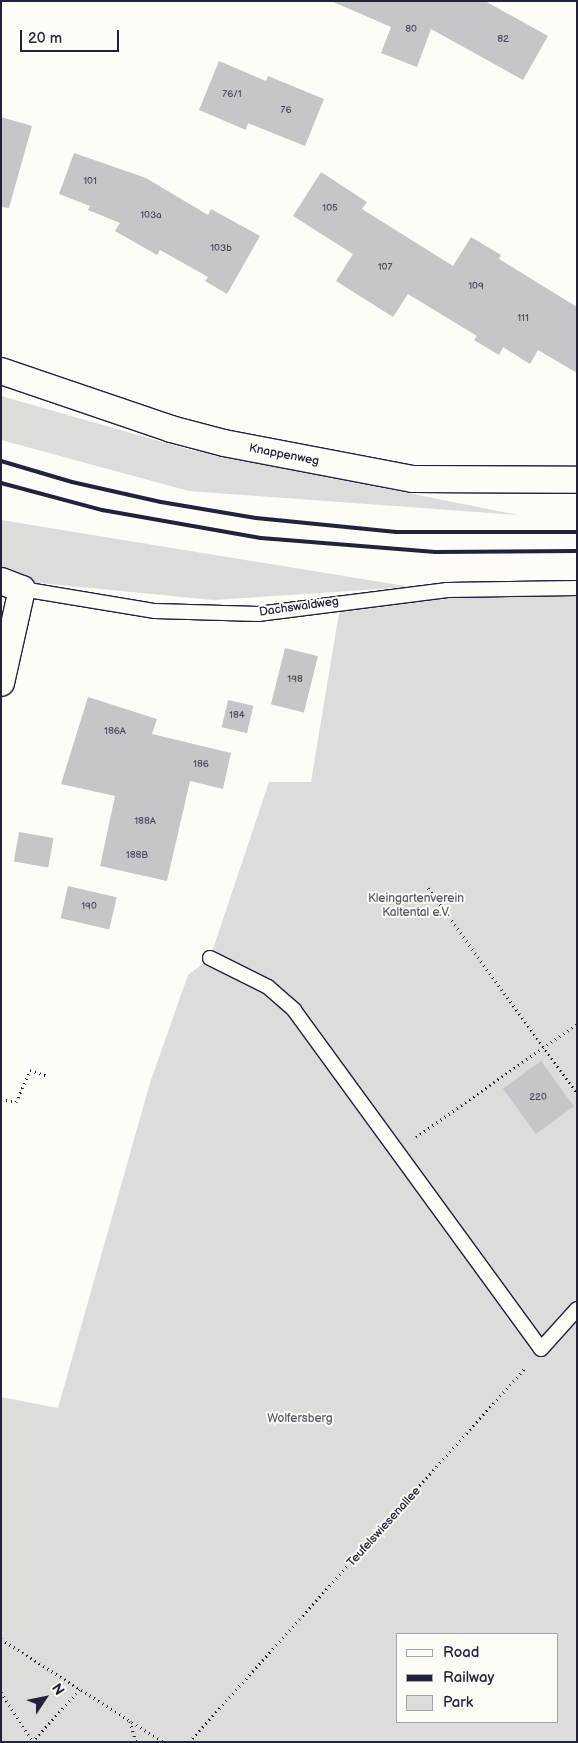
<!DOCTYPE html>
<style>
body{margin:0}
#map{position:relative;width:578px;height:1743px;overflow:hidden;background:#fdfcf7;font-family:"Balsamiq Sans",sans-serif}
div>[style]{position:absolute}
.green>*{inset:0;background:#dddcdb}
.building>*{inset:0;background:#c6c6c8;transform-origin:0 0}
.path>*{height:3px;margin-top:-1.5px;transform-origin:0;background:repeating-linear-gradient(90deg,#22223b 0 1px,transparent 0 5px)}
.roads{filter:drop-shadow(1px 0 #22223b) drop-shadow(-1px 0 #22223b) drop-shadow(0 1px #22223b) drop-shadow(0 -1px #22223b)}
.service>*{height:14px;margin:-7px;padding:0 7px;transform-origin:7px;border-radius:7px;background:#fdfcf7}
.minor>*{height:26px;margin:-13px;padding:0 13px;transform-origin:13px;border-radius:13px;background:#fdfcf7}
.rail>*{height:4px;margin:-2px;padding:0 2px;transform-origin:2px;border-radius:2px;background:#22223b}
span{translate:-50% -50%;white-space:nowrap;text-align:center;line-height:1.15;-webkit-text-stroke:4px #fdfcf7;paint-order:stroke}
.number-label{font-size:10px;color:#4b4b5e}
.number-label span{-webkit-text-stroke-width:0}
.street-label{font-size:12px;color:#22223b}
.park-label{font-size:12px;color:#5a5a6b}
.frame{position:absolute;inset:0;border:2px solid #22223b;pointer-events:none}
.legend{position:absolute;left:396px;top:1633px;width:162px;height:90px;box-sizing:border-box;background:#fdfcf7;border:1px solid #a5a5ac;margin:0;padding:6px 9px;list-style:none;font-size:15px;color:#22223b}
.legend li{display:flex;align-items:center;gap:10px;height:25px}
.legend b{width:25px;border:1px solid #a5a5ac}
.north{position:absolute;left:20px;top:1673px;width:50px;height:50px;-webkit-text-stroke:4px #fdfcf7;paint-order:stroke;rotate:56deg;font-size:14px;font-weight:700;line-height:20px;text-align:center;color:#22223b}
.north::after{content:'';display:block;margin:auto;width:18px;height:22px;background:#22223b;clip-path:polygon(50% 0,100% 100%,50% 72%,0 100%)}
.scale{position:absolute;left:20px;top:30px;width:99px;height:22px;box-sizing:border-box;border:2px solid #22223b;border-top:0;padding-left:6px;font-size:15px;line-height:18px;white-space:nowrap;color:#22223b;-webkit-text-stroke:4px #fdfcf7;paint-order:stroke}
</style>
<div id="map">
<div class="green">
<div style="clip-path:polygon(1px 396px,187px 449px,518px 515px,189px 491px,1px 440px)"></div>
<div style="clip-path:polygon(1px 520px,411px 587px,213px 600px,19px 581px,1px 574px)"></div>
<div style="clip-path:polygon(evenodd,447px 590px,577px 592px,577px 1742px,1px 1742px,1px 1397px,58px 1408px,150px 1083px,188px 975px,210px 958px,269px 782px,311px 782px,341px 601px,447px 590px,397px 1634px,557px 1634px,557px 1722px,397px 1722px,397px 1634px)"></div>
</div>
<div class="building">
<div style="clip-path:polygon(331px 1px,485px 1px,548px 36px,523px 80px,431px 29px,417px 67px,381px 53px,391px 27px)"></div>
<div style="clip-path:polygon(219px 61px,266px 81px,268px 76px,324px 99px,305px 146px,248px 123px,246px 130px,199px 110px)"></div>
<div style="clip-path:polygon(1px 117px,32px 126px,9px 208px,1px 207px)"></div>
<div style="clip-path:polygon(74px 153px,146px 178px,208px 215px,211px 209px,260px 236px,227px 294px,205px 281px,208px 277px,160px 250px,157px 255px,115px 231px,120px 223px,88px 210px,90px 206px,59px 194px)"></div>
<div style="clip-path:polygon(321px 172px,367px 202px,362px 209px,453px 266px,471px 237px,501px 255px,499px 259px,577px 307px,577px 373px,538px 350px,530px 364px,503px 347px,499px 355px,474px 340px,477px 336px,408px 294px,393px 317px,336px 281px,353px 254px,293px 216px)"></div>
<div style="left:285px;top:648px;width:34px;height:58px;rotate:14deg"></div>
<div style="clip-path:polygon(88px 697px,157px 719px,152px 734px,231px 753px,223px 789px,190px 781px,167px 881px,100px 866px,115px 796px,61px 784px)"></div>
<div style="left:228px;top:700px;width:26px;height:28px;rotate:13deg"></div>
<div style="left:19px;top:832px;width:35px;height:30px;rotate:10deg"></div>
<div style="left:68px;top:886px;width:50px;height:33px;rotate:13deg"></div>
<div style="left:541px;top:1061px;width:56px;height:47px;rotate:54deg"></div>
</div>
<div class="path">
<div style="left:428px;top:888px;width:253px;rotate:54deg"></div>
<div style="left:1px;top:1099px;width:15px;rotate:11deg"></div>
<div style="left:16px;top:1102px;width:35px;rotate:-66deg"></div>
<div style="left:30px;top:1070px;width:18px;rotate:19deg"></div>
<div style="left:416px;top:1137px;width:197px;rotate:-35.1deg"></div>
<div style="left:1px;top:1639px;width:192px;rotate:32.4deg"></div>
<div style="left:1px;top:1692px;width:59px;rotate:57.4deg"></div>
<div style="left:130px;top:1721px;width:22px;rotate:74deg"></div>
<div style="left:32px;top:1742px;width:72px;rotate:-47.8deg"></div>
<div style="left:189px;top:1742px;width:504px;rotate:-48.06deg"></div>
</div>
<div class="roads">
<div class="service">
<div style="left:22px;top:589px;width:135px;rotate:9.4deg"></div>
<div style="left:155px;top:611px;width:103px;rotate:1.7deg"></div>
<div style="left:258px;top:614px;width:191px;rotate:-7.2deg"></div>
<div style="left:447px;top:590px;width:130px;rotate:-0.9deg"></div>
<div style="left:210px;top:958px;width:65px;rotate:26.6deg"></div>
<div style="left:268px;top:987px;width:35px;rotate:41deg"></div>
<div style="left:294px;top:1010px;width:419px;rotate:53.9deg"></div>
<div style="left:541px;top:1349px;width:54px;rotate:-48deg"></div>
</div>
<div class="minor">
<div style="left:1px;top:371px;width:180px;rotate:18.8deg"></div>
<div style="left:171px;top:429px;width:55px;rotate:14.8deg"></div>
<div style="left:224px;top:443px;width:192px;rotate:10.8deg"></div>
<div style="left:413px;top:479px;width:164px;rotate:0.3deg"></div>
<div style="left:1px;top:581px;width:22px;rotate:21deg"></div>
<div style="left:22px;top:589px;width:96px;rotate:102.6deg"></div>
</div>
</div>
<div class="rail">
<div style="left:1px;top:461px;width:74px;rotate:16.5deg"></div>
<div style="left:72px;top:482px;width:91px;rotate:12.7deg"></div>
<div style="left:161px;top:502px;width:96px;rotate:9.6deg"></div>
<div style="left:256px;top:518px;width:141px;rotate:5.7deg"></div>
<div style="left:396px;top:532px;width:181px"></div>
<div style="left:1px;top:483px;width:105px;rotate:15deg"></div>
<div style="left:102px;top:510px;width:161px;rotate:10deg"></div>
<div style="left:261px;top:538px;width:175px;rotate:4.6deg"></div>
<div style="left:435px;top:552px;width:142px;rotate:-0.4deg"></div>
</div>
<div class="number-label">
<span style="left:411px;top:30px">80</span>
<span style="left:503px;top:40px">82</span>
<span style="left:232px;top:95px">76/1</span>
<span style="left:286px;top:111px">76</span>
<span style="left:90px;top:182px">101</span>
<span style="left:330px;top:209px">105</span>
<span style="left:151px;top:216px">103a</span>
<span style="left:221px;top:249px">103b</span>
<span style="left:385px;top:268px">107</span>
<span style="left:476px;top:287px">109</span>
<span style="left:523px;top:319px">111</span>
<span style="left:295px;top:680px">198</span>
<span style="left:237px;top:716px">184</span>
<span style="left:115px;top:732px">186A</span>
<span style="left:201px;top:765px">186</span>
<span style="left:145px;top:822px">188A</span>
<span style="left:137px;top:856px">188B</span>
<span style="left:89px;top:907px">190</span>
<span style="left:538px;top:1098px">220</span>
</div>
<div class="street-label">
<span style="left:284px;top:455px;rotate:11deg">Knappenweg</span>
<span style="left:299px;top:607px;rotate:-8deg">Dachswaldweg</span>
<span style="left:384px;top:1527px;rotate:-48deg">Teufelswiesenallee</span>
</div>
<div class="park-label">
<span style="left:416px;top:906px">Kleingartenverein<br>Kaltental e.V.</span>
<span style="left:300px;top:1419px">Wolfersberg</span>
</div>
<div class="frame"></div>
<ul class="legend">
<li><b style="height:6px;background:#fdfcf7"></b>Road</li>
<li><b style="height:6px;background:#22223b"></b>Railway</li>
<li><b style="height:14px;background:#dddcdb"></b>Park</li>
</ul>
<div class="north">N</div>
<div class="scale">20 m</div>
</div>
